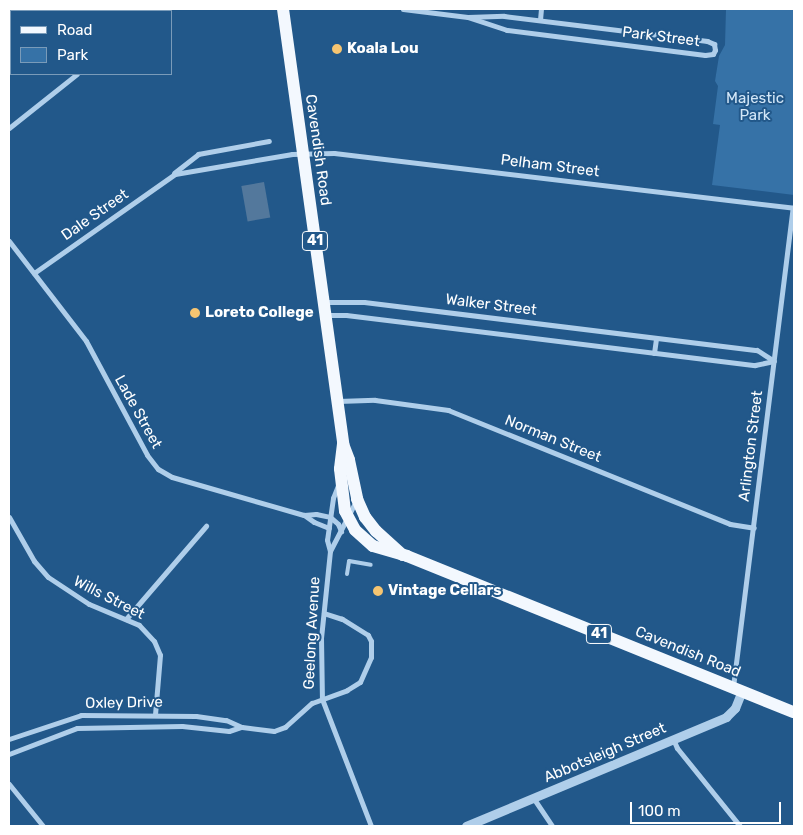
<!DOCTYPE html>
<style>
body{margin:0}
#map{position:relative;width:803px;height:835px;overflow:hidden;background:#22588a;font-family:Rubik,sans-serif}
div>[style]{position:absolute}
.green>*{inset:0;background:#3672a7}
.water>*{inset:0;background:#53789c;transform-origin:0 0}
.service>*{height:4px;margin:-2px;padding:0 2px;transform-origin:2px;border-radius:2px;background:#afceea}
.minor>*{height:5px;margin:-2.5px;padding:0 2.5px;transform-origin:2.5px;border-radius:2.5px;background:#afceea}
.tertiary>*{height:9px;margin:-4.5px;padding:0 4.5px;transform-origin:4.5px;border-radius:4.5px;background:#afceea}
.primary>*{height:12px;margin:-6px;padding:0 6px;transform-origin:6px;border-radius:6px;background:#f3f8fe}
.dots>*{width:14px;height:14px;translate:-50% -50%;box-sizing:border-box;border:2px solid #22588a;border-radius:50%}
span{translate:-50% -50%;white-space:nowrap;text-align:center;line-height:1.15;-webkit-text-stroke:4px #22588a;paint-order:stroke}
.shield-label span{padding:1px 4px;background:#22588a;border:1px solid;border-radius:4px;-webkit-text-stroke-width:0}
.shield-label{font-size:14px;color:#fff;font-weight:700}
.street-label{font-size:15px;color:#fff}
.poi-label{font-size:15px;color:#fff;font-weight:700}
.left{translate:0 -50%;text-align:left}
.park-label{font-size:15px;color:#d3e7f8}
.frame{position:absolute;inset:0;border:10px solid #fff;pointer-events:none}
.legend{position:absolute;left:10px;top:10px;width:162px;height:65px;box-sizing:border-box;background:#22588a;border:1px solid #7a9bb9;margin:0;padding:6px 9px;list-style:none;font-size:15px;color:#fff}
.legend li{display:flex;align-items:center;gap:10px;height:25px}
.legend b{width:25px;border:1px solid #7a9bb9}
.scale{position:absolute;left:630px;top:802px;width:151px;height:22px;box-sizing:border-box;border:2px solid #fff;border-top:0;padding-left:6px;font-size:15px;line-height:18px;white-space:nowrap;color:#fff;-webkit-text-stroke:4px #22588a;paint-order:stroke}
</style>
<div id="map">
<div class="green">
<div style="clip-path:polygon(726px 9px,794px 9px,794px 195px,712px 185px,720px 125px,713px 124px,718px 86px,715px 81px,719px 56px,725px 45px)"></div>
</div>
<div class="water">
<div style="left:264px;top:182px;width:36px;height:23px;rotate:80deg"></div>
</div>
<div class="service">
<div style="left:145px;top:11px;width:4px;rotate:-34deg"></div>
<div style="left:347px;top:574px;width:13px;rotate:-81deg"></div>
<div style="left:349px;top:561px;width:22px;rotate:10deg"></div>
</div>
<div class="minor">
<div style="left:403px;top:9px;width:65px;rotate:7deg"></div>
<div style="left:468px;top:17px;width:36px;rotate:-2deg"></div>
<div style="left:504px;top:16px;width:205px;rotate:7deg"></div>
<div style="left:707px;top:41px;width:8px;rotate:23deg"></div>
<div style="left:714px;top:44px;width:6px;rotate:81deg"></div>
<div style="left:715px;top:50px;width:4px;rotate:117deg"></div>
<div style="left:713px;top:54px;width:8px;rotate:173deg"></div>
<div style="left:705px;top:55px;width:200px;rotate:-172.8deg"></div>
<div style="left:507px;top:30px;width:41px;rotate:-161.6deg"></div>
<div style="left:164px;top:11px;width:4px;rotate:-34deg"></div>
<div style="left:540px;top:20px;width:11px;rotate:-85deg"></div>
<div style="left:9px;top:128px;width:87px;rotate:-38.5deg"></div>
<div style="left:174px;top:173px;width:31px;rotate:-38deg"></div>
<div style="left:198px;top:154px;width:72px;rotate:-10.4deg"></div>
<div style="left:9px;top:241px;width:126px;rotate:52.4deg"></div>
<div style="left:86px;top:341px;width:129px;rotate:61.8deg"></div>
<div style="left:147px;top:455px;width:18px;rotate:52deg"></div>
<div style="left:158px;top:469px;width:16px;rotate:30deg"></div>
<div style="left:172px;top:477px;width:137px;rotate:16.1deg"></div>
<div style="left:304px;top:515px;width:12px;rotate:35deg"></div>
<div style="left:314px;top:522px;width:16px;rotate:22deg"></div>
<div style="left:34px;top:273px;width:172px;rotate:-35.1deg"></div>
<div style="left:175px;top:174px;width:119px;rotate:-9.7deg"></div>
<div style="left:292px;top:154px;width:42px;rotate:-1.4deg"></div>
<div style="left:334px;top:153px;width:463px;rotate:6.8deg"></div>
<div style="left:324px;top:302px;width:40px"></div>
<div style="left:364px;top:302px;width:396px;rotate:7deg"></div>
<div style="left:757px;top:350px;width:20px;rotate:33deg"></div>
<div style="left:326px;top:315px;width:20px"></div>
<div style="left:346px;top:315px;width:412px;rotate:7deg"></div>
<div style="left:755px;top:365px;width:19px;rotate:-12deg"></div>
<div style="left:654px;top:353px;width:15px;rotate:-82deg"></div>
<div style="left:338px;top:401px;width:37px;rotate:-2deg"></div>
<div style="left:375px;top:400px;width:74px;rotate:7.8deg"></div>
<div style="left:448px;top:410px;width:304px;rotate:22deg"></div>
<div style="left:730px;top:524px;width:24px;rotate:9deg"></div>
<div style="left:339px;top:483px;width:16px;rotate:112deg"></div>
<div style="left:333px;top:498px;width:42px;rotate:98.1deg"></div>
<div style="left:327px;top:540px;width:11px;rotate:75deg"></div>
<div style="left:330px;top:551px;width:87px;rotate:95.9deg"></div>
<div style="left:321px;top:638px;width:61px;rotate:89.1deg"></div>
<div style="left:322px;top:699px;width:136px;rotate:68.9deg"></div>
<div style="left:304px;top:515px;width:12px;rotate:-5deg"></div>
<div style="left:316px;top:514px;width:14px;rotate:12deg"></div>
<div style="left:330px;top:517px;width:11px;rotate:41deg"></div>
<div style="left:338px;top:524px;width:8px;rotate:67deg"></div>
<div style="left:9px;top:517px;width:51px;rotate:60.4deg"></div>
<div style="left:34px;top:561px;width:21px;rotate:49deg"></div>
<div style="left:48px;top:577px;width:49px;rotate:33.4deg"></div>
<div style="left:89px;top:604px;width:54px;rotate:22.8deg"></div>
<div style="left:139px;top:625px;width:22px;rotate:47deg"></div>
<div style="left:154px;top:641px;width:15px;rotate:67deg"></div>
<div style="left:160px;top:655px;width:59px;rotate:94.8deg"></div>
<div style="left:330px;top:551px;width:59px;rotate:-62.6deg"></div>
<div style="left:126px;top:619px;width:123px;rotate:-49.3deg"></div>
<div style="left:733px;top:687px;width:483px;rotate:-82.9deg"></div>
<div style="left:9px;top:739px;width:76px;rotate:-18.4deg"></div>
<div style="left:81px;top:715px;width:115px;rotate:0.5deg"></div>
<div style="left:196px;top:716px;width:30px;rotate:8deg"></div>
<div style="left:226px;top:720px;width:17px;rotate:24deg"></div>
<div style="left:242px;top:727px;width:32px;rotate:7deg"></div>
<div style="left:274px;top:731px;width:12px;rotate:-20deg"></div>
<div style="left:285px;top:727px;width:36px;rotate:-42deg"></div>
<div style="left:312px;top:703px;width:37px;rotate:-20deg"></div>
<div style="left:347px;top:690px;width:15px;rotate:-32deg"></div>
<div style="left:360px;top:682px;width:27px;rotate:-66deg"></div>
<div style="left:371px;top:657px;width:16px;rotate:-90deg"></div>
<div style="left:371px;top:641px;width:7px;rotate:-117deg"></div>
<div style="left:368px;top:635px;width:31px;rotate:-148deg"></div>
<div style="left:342px;top:619px;width:19px;rotate:-162deg"></div>
<div style="left:673px;top:739px;width:10px;rotate:66deg"></div>
<div style="left:677px;top:748px;width:100px;rotate:51.1deg"></div>
<div style="left:9px;top:754px;width:73px;rotate:-20.9deg"></div>
<div style="left:77px;top:728px;width:105px;rotate:-1.1deg"></div>
<div style="left:182px;top:726px;width:47px;rotate:6.1deg"></div>
<div style="left:229px;top:731px;width:13px;rotate:-18deg"></div>
<div style="left:9px;top:784px;width:54px;rotate:51deg"></div>
<div style="left:534px;top:799px;width:32px;rotate:56deg"></div>
</div>
<div class="tertiary">
<div style="left:466px;top:826px;width:282px;rotate:-22.7deg"></div>
<div style="left:726px;top:717px;width:13px;rotate:-45deg"></div>
<div style="left:735px;top:708px;width:18px;rotate:-68deg"></div>
</div>
<div class="primary">
<div style="left:283px;top:9px;width:439px;rotate:82.1deg"></div>
<div style="left:343px;top:444px;width:17px;rotate:69deg"></div>
<div style="left:349px;top:460px;width:40px;rotate:78deg"></div>
<div style="left:357px;top:499px;width:20px;rotate:66deg"></div>
<div style="left:365px;top:517px;width:18px;rotate:52deg"></div>
<div style="left:376px;top:531px;width:36px;rotate:42deg"></div>
<div style="left:343px;top:444px;width:25px;rotate:97deg"></div>
<div style="left:340px;top:469px;width:42px;rotate:83.2deg"></div>
<div style="left:345px;top:511px;width:21px;rotate:62deg"></div>
<div style="left:355px;top:530px;width:24px;rotate:42deg"></div>
<div style="left:373px;top:546px;width:35px;rotate:16deg"></div>
<div style="left:407px;top:556px;width:417px;rotate:22deg"></div>
</div>
<div class="dots">
<div style="left:337px;top:49px;background:#f6c571"></div>
<div style="left:195px;top:313px;background:#f6c571"></div>
<div style="left:378px;top:591px;background:#f6c571"></div>
</div>
<div class="shield-label">
<span style="left:315px;top:241px">41</span>
<span style="left:599px;top:634px">41</span>
</div>
<div class="street-label">
<span style="left:661px;top:37px;rotate:7deg">Park Street</span>
<span style="left:318px;top:150px;rotate:82deg">Cavendish Road</span>
<span style="left:550px;top:166px;rotate:7deg">Pelham Street</span>
<span style="left:95px;top:215px;rotate:-35deg">Dale Street</span>
<span style="left:491px;top:305px;rotate:7deg">Walker Street</span>
<span style="left:138px;top:412px;rotate:61deg">Lade Street</span>
<span style="left:553px;top:439px;rotate:22deg">Norman Street</span>
<span style="left:751px;top:446px;rotate:-83deg">Arlington Street</span>
<span style="left:109px;top:598px;rotate:27deg">Wills Street</span>
<span style="left:312px;top:633px;rotate:-87deg">Geelong Avenue</span>
<span style="left:688px;top:652px;rotate:22deg">Cavendish Road</span>
<span style="left:124px;top:703px;rotate:-1deg">Oxley Drive</span>
<span style="left:605px;top:753px;rotate:-23deg">Abbotsleigh Street</span>
</div>
<div class="poi-label">
<span class="left" style="left:347px;top:49px">Koala Lou</span>
<span class="left" style="left:205px;top:313px">Loreto College</span>
<span class="left" style="left:388px;top:591px">Vintage Cellars</span>
</div>
<div class="park-label">
<span style="left:755px;top:107px">Majestic<br>Park</span>
</div>
<div class="frame"></div>
<ul class="legend">
<li><b style="height:6px;background:#f3f8fe"></b>Road</li>
<li><b style="height:14px;background:#3672a7"></b>Park</li>
</ul>
<div class="scale">100 m</div>
</div>
